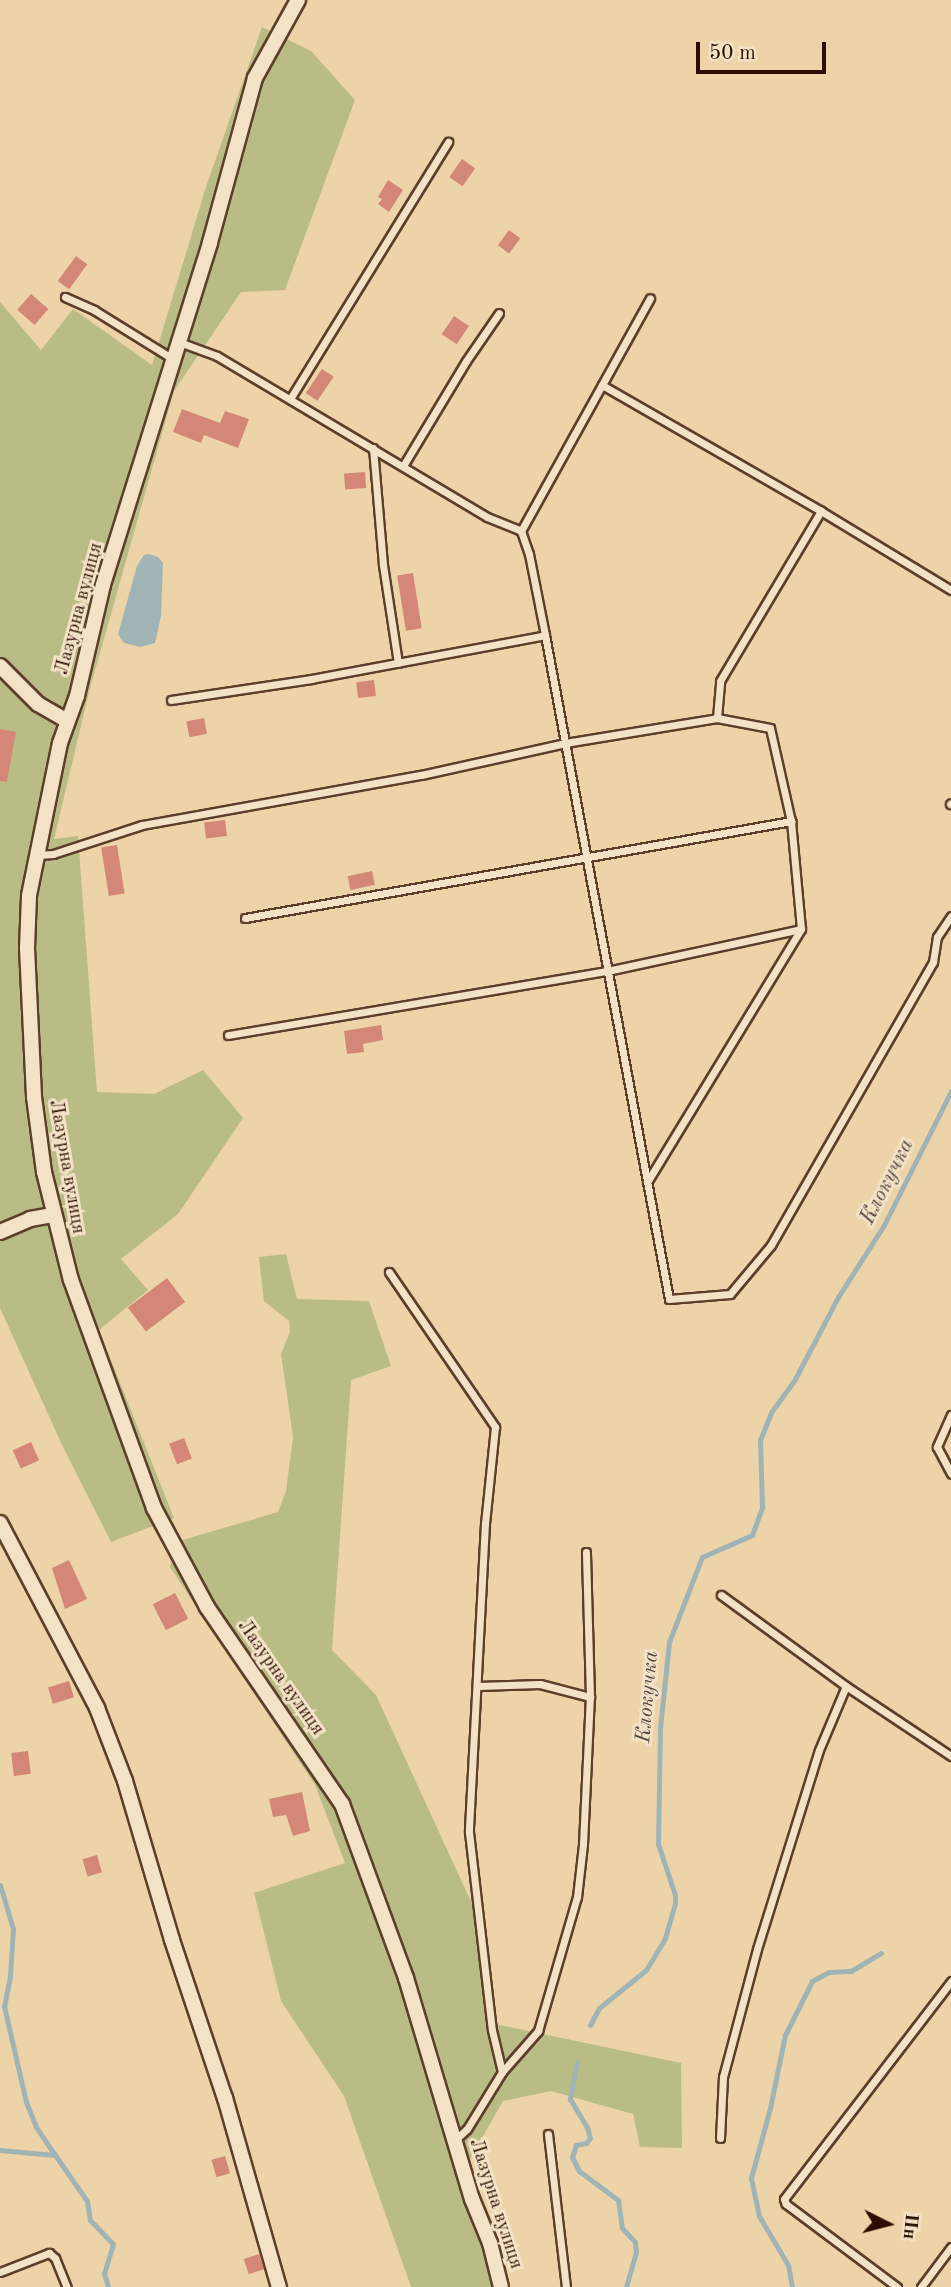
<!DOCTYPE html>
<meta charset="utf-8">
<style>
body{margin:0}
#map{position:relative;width:951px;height:2287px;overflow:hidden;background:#edd3a8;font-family:"Old Standard TT",serif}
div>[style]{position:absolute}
.green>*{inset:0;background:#babc86}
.water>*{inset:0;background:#a0b4b5}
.stream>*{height:5px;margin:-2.5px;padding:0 2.5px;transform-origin:2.5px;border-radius:2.5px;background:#a0b4b5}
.building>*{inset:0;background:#d48777;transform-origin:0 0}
.roads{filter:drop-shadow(2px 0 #5c3e2b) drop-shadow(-2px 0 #5c3e2b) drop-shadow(0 2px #5c3e2b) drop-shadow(0 -2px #5c3e2b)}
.service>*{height:7px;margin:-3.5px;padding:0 3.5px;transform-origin:3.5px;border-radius:3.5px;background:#f3e2c6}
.minor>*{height:14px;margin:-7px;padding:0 7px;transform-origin:7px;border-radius:7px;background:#f3e2c6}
span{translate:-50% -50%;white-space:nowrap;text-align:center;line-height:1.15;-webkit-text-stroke:6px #f3e2c6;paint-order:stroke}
.street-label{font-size:19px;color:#2c0d01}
.water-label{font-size:21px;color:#554740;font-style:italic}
.north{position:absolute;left:853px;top:2189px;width:70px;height:70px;-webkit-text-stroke:5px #f3e2c6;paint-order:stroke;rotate:96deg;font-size:19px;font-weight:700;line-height:28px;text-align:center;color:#2c0d01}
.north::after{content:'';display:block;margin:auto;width:24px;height:32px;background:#2c0d01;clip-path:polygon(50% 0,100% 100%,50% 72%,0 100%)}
.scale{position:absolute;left:696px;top:42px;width:130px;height:32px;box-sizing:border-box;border:4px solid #2c0d01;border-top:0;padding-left:9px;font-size:21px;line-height:24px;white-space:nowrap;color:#2c0d01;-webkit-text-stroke:5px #f3e2c6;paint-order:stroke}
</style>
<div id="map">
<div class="green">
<div style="clip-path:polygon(262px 27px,311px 51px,355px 100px,285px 290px,241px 292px,174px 391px,90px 688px,54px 839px,78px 836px,97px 1092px,154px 1094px,203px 1070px,243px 1118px,178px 1214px,121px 1259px,148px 1290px,99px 1330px,174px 1518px,111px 1542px,62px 1445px,0 1308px,0 302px,41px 350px,73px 309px,152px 365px,206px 187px)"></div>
<div style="clip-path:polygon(286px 1254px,297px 1299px,369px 1301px,391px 1366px,351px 1380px,332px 1650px,376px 1695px,485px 1932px,495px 2024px,681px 2063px,682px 2148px,640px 2147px,633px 2114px,551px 2091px,503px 2101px,470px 2159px,503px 2287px,411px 2287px,344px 2096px,281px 2001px,254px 1893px,345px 1863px,315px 1785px,170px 1567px,176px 1542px,278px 1512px,286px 1491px,293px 1437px,281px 1354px,290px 1332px,289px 1321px,264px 1301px,259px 1257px)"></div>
</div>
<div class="water">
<div style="clip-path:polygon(149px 554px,158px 557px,163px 563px,161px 616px,155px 643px,140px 647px,124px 643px,118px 634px,137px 566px,144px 555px)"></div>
</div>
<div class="stream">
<div style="left:0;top:1885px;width:46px;rotate:73.5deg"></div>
<div style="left:13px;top:1929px;width:47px;rotate:93.7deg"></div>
<div style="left:10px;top:1976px;width:31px;rotate:101deg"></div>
<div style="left:4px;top:2006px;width:98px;rotate:77.1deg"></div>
<div style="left:26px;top:2102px;width:27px;rotate:68deg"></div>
<div style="left:36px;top:2127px;width:34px;rotate:56deg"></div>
<div style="left:590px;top:2025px;width:19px;rotate:-62deg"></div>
<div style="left:599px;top:2008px;width:60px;rotate:-39deg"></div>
<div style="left:646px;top:1970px;width:37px;rotate:-59deg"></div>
<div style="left:665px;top:1938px;width:36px;rotate:-74deg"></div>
<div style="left:675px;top:1903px;width:8px;rotate:-90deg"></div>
<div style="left:675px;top:1895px;width:54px;rotate:-108.4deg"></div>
<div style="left:658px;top:1844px;width:116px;rotate:-89deg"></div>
<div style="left:660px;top:1728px;width:86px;rotate:-84deg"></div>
<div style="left:669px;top:1642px;width:91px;rotate:-68.8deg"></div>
<div style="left:702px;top:1557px;width:55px;rotate:-23.7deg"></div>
<div style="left:752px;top:1535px;width:30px;rotate:-70deg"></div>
<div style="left:762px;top:1507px;width:67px;rotate:-91.7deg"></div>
<div style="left:760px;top:1440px;width:31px;rotate:-68deg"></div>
<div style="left:772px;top:1411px;width:39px;rotate:-54deg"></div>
<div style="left:795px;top:1379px;width:93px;rotate:-62.3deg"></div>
<div style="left:838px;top:1297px;width:85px;rotate:-57.4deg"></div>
<div style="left:884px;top:1225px;width:150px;rotate:-63.4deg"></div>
<div style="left:577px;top:2062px;width:38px;rotate:101deg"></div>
<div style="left:570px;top:2099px;width:33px;rotate:59deg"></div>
<div style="left:587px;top:2127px;width:11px;rotate:75deg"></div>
<div style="left:590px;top:2138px;width:6px;rotate:129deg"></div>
<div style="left:586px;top:2143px;width:10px;rotate:169deg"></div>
<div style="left:576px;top:2145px;width:13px;rotate:108deg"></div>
<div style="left:572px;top:2157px;width:16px;rotate:63deg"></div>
<div style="left:579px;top:2171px;width:49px;rotate:36.6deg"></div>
<div style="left:618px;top:2200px;width:28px;rotate:82deg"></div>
<div style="left:622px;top:2228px;width:19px;rotate:47deg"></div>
<div style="left:635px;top:2242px;width:10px;rotate:84deg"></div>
<div style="left:636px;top:2252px;width:36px;rotate:106deg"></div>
<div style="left:0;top:2150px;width:55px;rotate:5.2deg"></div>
<div style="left:55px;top:2155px;width:56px;rotate:55.2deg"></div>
<div style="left:87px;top:2201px;width:19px;rotate:81deg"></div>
<div style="left:90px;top:2220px;width:33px;rotate:46deg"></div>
<div style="left:113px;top:2244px;width:30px;rotate:107deg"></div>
<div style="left:104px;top:2273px;width:15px;rotate:74deg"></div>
<div style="left:792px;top:2287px;width:22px;rotate:-100deg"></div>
<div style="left:788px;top:2265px;width:57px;rotate:-120.6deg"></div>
<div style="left:759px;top:2216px;width:39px;rotate:-102deg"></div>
<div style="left:751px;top:2178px;width:73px;rotate:-74.8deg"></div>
<div style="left:770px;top:2108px;width:75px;rotate:-78.4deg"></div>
<div style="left:785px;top:2035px;width:60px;rotate:-63.4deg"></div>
<div style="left:812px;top:1981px;width:19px;rotate:-28deg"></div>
<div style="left:829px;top:1972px;width:22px;rotate:-3deg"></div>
<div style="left:851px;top:1971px;width:35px;rotate:-31deg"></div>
</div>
<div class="building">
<div style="left:462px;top:159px;width:16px;height:22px;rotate:35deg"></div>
<div style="clip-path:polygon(388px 180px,403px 190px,389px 212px,378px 204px,382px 199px,378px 197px)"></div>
<div style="left:509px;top:230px;width:14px;height:19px;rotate:36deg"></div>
<div style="left:76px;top:256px;width:14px;height:31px;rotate:36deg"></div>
<div style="left:31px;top:294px;width:23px;height:21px;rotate:41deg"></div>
<div style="left:454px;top:316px;width:18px;height:22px;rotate:34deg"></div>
<div style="left:322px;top:369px;width:14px;height:29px;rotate:34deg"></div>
<div style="clip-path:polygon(182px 409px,220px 423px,225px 411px,249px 419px,238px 448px,204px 435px,201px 443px,173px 432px)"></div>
<div style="left:365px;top:472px;width:16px;height:21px;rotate:86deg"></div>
<div style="left:413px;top:573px;width:56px;height:16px;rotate:81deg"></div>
<div style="left:374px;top:680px;width:16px;height:18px;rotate:83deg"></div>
<div style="left:204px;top:718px;width:16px;height:18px;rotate:79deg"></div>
<div style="clip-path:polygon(0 729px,16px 732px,7px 782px,0 781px)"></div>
<div style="left:225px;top:820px;width:16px;height:21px;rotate:83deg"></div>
<div style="left:117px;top:845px;width:49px;height:16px;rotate:81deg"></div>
<div style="left:372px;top:871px;width:14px;height:25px;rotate:78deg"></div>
<div style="clip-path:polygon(381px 1025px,383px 1040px,363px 1044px,364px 1052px,347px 1054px,344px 1031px)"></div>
<div style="left:167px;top:1278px;width:30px;height:49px;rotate:53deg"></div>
<div style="left:184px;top:1438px;width:22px;height:16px;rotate:69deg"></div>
<div style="left:31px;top:1442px;width:20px;height:20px;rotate:66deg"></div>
<div style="clip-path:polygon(69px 1560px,87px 1599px,65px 1609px,52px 1568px)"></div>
<div style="left:175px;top:1593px;width:29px;height:25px;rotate:63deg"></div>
<div style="left:69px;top:1681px;width:17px;height:22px;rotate:73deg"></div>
<div style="left:28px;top:1751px;width:23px;height:17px;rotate:83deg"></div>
<div style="clip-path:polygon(302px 1792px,310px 1831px,293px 1836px,286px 1815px,273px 1817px,269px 1799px)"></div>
<div style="left:97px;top:1855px;width:18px;height:15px;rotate:74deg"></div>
<div style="left:225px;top:2156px;width:18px;height:14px;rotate:74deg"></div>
<div style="left:259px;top:2254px;width:16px;height:16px;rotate:72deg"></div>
</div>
<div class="roads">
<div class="service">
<div style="left:65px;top:297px;width:32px;rotate:24deg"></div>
<div style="left:94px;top:310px;width:93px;rotate:31.8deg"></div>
<div style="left:179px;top:342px;width:40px;rotate:20.2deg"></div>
<div style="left:217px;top:356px;width:314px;rotate:30.8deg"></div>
<div style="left:487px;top:517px;width:37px;rotate:22deg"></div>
<div style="left:521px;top:531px;width:24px;rotate:71deg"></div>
<div style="left:529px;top:554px;width:83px;rotate:78.8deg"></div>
<div style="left:545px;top:635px;width:675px;rotate:79.42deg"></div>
<div style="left:669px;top:1299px;width:61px;rotate:-4.7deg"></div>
<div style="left:730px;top:1294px;width:64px;rotate:-50.1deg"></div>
<div style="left:771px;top:1245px;width:326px;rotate:-60.2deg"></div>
<div style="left:933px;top:962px;width:25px;rotate:-81deg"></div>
<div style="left:937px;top:937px;width:25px;rotate:-56deg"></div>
<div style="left:602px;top:385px;width:253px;rotate:29.9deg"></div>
<div style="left:821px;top:511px;width:152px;rotate:31.3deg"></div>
<div style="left:290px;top:399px;width:302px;rotate:-58.4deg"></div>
<div style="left:373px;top:448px;width:117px;rotate:85.1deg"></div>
<div style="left:383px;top:565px;width:99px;rotate:81.3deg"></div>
<div style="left:403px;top:466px;width:122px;rotate:-59deg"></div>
<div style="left:466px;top:361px;width:58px;rotate:-55.5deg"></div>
<div style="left:521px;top:531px;width:266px;rotate:-61deg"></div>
<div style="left:171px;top:700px;width:142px;rotate:-8.5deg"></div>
<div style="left:311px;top:679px;width:238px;rotate:-10.6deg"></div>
<div style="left:717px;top:718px;width:37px;rotate:-85deg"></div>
<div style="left:720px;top:681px;width:198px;rotate:-59.3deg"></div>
<div style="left:950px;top:804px;width:1px;rotate:-45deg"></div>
<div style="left:37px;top:855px;width:16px;rotate:-4deg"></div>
<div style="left:53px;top:854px;width:94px;rotate:-18deg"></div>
<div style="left:142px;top:825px;width:283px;rotate:-10.2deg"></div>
<div style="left:421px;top:775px;width:148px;rotate:-12.5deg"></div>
<div style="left:565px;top:743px;width:154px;rotate:-9.3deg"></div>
<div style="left:717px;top:718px;width:54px;rotate:10.7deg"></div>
<div style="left:770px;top:728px;width:95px;rotate:77.3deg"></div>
<div style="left:791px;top:821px;width:108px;rotate:84.7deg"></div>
<div style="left:801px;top:929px;width:296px;rotate:121.3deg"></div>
<div style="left:245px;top:918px;width:555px;rotate:-10.07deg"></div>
<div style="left:228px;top:1035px;width:384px;rotate:-9.6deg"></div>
<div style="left:607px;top:971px;width:198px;rotate:-12.2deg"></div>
<div style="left:389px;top:1272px;width:188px;rotate:55.6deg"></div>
<div style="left:495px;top:1427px;width:97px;rotate:95.9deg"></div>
<div style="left:485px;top:1523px;width:309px;rotate:93deg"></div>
<div style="left:469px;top:1832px;width:199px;rotate:83.4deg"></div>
<div style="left:492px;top:2030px;width:43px;rotate:76.6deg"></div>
<div style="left:951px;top:1415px;width:35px;rotate:114deg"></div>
<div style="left:937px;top:1447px;width:30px;rotate:62deg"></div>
<div style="left:721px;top:1595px;width:155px;rotate:36.1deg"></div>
<div style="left:846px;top:1686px;width:126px;rotate:33.7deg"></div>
<div style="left:478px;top:1686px;width:62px;rotate:-1.8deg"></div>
<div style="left:540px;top:1684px;width:52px;rotate:14.6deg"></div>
<div style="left:548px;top:2134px;width:154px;rotate:83.3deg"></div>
<div style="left:720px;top:2138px;width:61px;rotate:-87.2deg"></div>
<div style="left:723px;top:2077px;width:132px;rotate:-75.1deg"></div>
<div style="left:757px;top:1949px;width:208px;rotate:-72.7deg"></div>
<div style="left:819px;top:1750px;width:69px;rotate:-67.1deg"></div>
<div style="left:455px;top:2140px;width:16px;rotate:-43deg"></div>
<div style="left:467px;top:2129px;width:67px;rotate:-58.4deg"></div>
<div style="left:502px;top:2072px;width:55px;rotate:-48.7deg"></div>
<div style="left:538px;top:2031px;width:140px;rotate:-73.8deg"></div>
<div style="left:577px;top:1897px;width:53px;rotate:-83.5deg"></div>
<div style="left:583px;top:1844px;width:147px;rotate:-87.3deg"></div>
<div style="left:590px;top:1697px;width:145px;rotate:-91.6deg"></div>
<div style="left:0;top:2272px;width:53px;rotate:-21.2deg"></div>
<div style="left:49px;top:2253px;width:8px;rotate:40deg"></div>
<div style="left:55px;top:2258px;width:31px;rotate:68deg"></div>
<div style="left:897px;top:2287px;width:139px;rotate:-143.2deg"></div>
<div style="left:786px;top:2204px;width:5px;rotate:-112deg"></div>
<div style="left:784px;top:2199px;width:275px;rotate:-52.5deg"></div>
<div style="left:921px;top:2287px;width:50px;rotate:-53.1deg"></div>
</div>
<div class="minor">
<div style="left:298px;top:0;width:89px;rotate:118.9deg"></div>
<div style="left:255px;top:78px;width:171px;rotate:105.3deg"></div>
<div style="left:210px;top:243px;width:358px;rotate:107.4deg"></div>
<div style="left:103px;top:585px;width:114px;rotate:103.2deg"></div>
<div style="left:77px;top:696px;width:50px;rotate:109.9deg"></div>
<div style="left:60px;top:743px;width:156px;rotate:101.5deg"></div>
<div style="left:29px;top:896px;width:52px;rotate:92.2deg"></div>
<div style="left:27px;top:948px;width:149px;rotate:87.3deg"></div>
<div style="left:34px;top:1097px;width:76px;rotate:82.4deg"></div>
<div style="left:44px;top:1172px;width:111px;rotate:76deg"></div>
<div style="left:71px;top:1280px;width:243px;rotate:70deg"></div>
<div style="left:154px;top:1508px;width:112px;rotate:61.8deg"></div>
<div style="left:207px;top:1607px;width:239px;rotate:55.6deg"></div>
<div style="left:342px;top:1804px;width:185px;rotate:69.8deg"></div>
<div style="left:406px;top:1978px;width:231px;rotate:73.4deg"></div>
<div style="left:472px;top:2199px;width:48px;rotate:67.8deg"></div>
<div style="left:490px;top:2243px;width:45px;rotate:76deg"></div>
<div style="left:0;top:666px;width:54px;rotate:45deg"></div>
<div style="left:38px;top:704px;width:34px;rotate:30deg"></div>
<div style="left:0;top:1232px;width:33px;rotate:-23deg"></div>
<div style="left:30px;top:1219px;width:23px;rotate:-10deg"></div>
<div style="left:0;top:1523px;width:209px;rotate:62.3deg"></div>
<div style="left:97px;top:1708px;width:78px;rotate:69deg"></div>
<div style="left:125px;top:1781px;width:166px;rotate:73.5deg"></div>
<div style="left:172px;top:1940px;width:167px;rotate:71.5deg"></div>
<div style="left:225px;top:2098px;width:197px;rotate:74.1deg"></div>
</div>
</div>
<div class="street-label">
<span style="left:80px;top:609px;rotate:-75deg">Лазурна вулиця</span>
<span style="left:66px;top:1167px;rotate:80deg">Лазурна вулиця</span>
<span style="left:280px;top:1678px;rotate:55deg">Лазурна вулиця</span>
<span style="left:495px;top:2204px;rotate:72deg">Лазурна вулиця</span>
</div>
<div class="water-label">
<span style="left:888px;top:1182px;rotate:-63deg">Клокучка</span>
<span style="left:648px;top:1697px;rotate:-85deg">Клокучка</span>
</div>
<div class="north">Пн</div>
<div class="scale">50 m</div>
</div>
